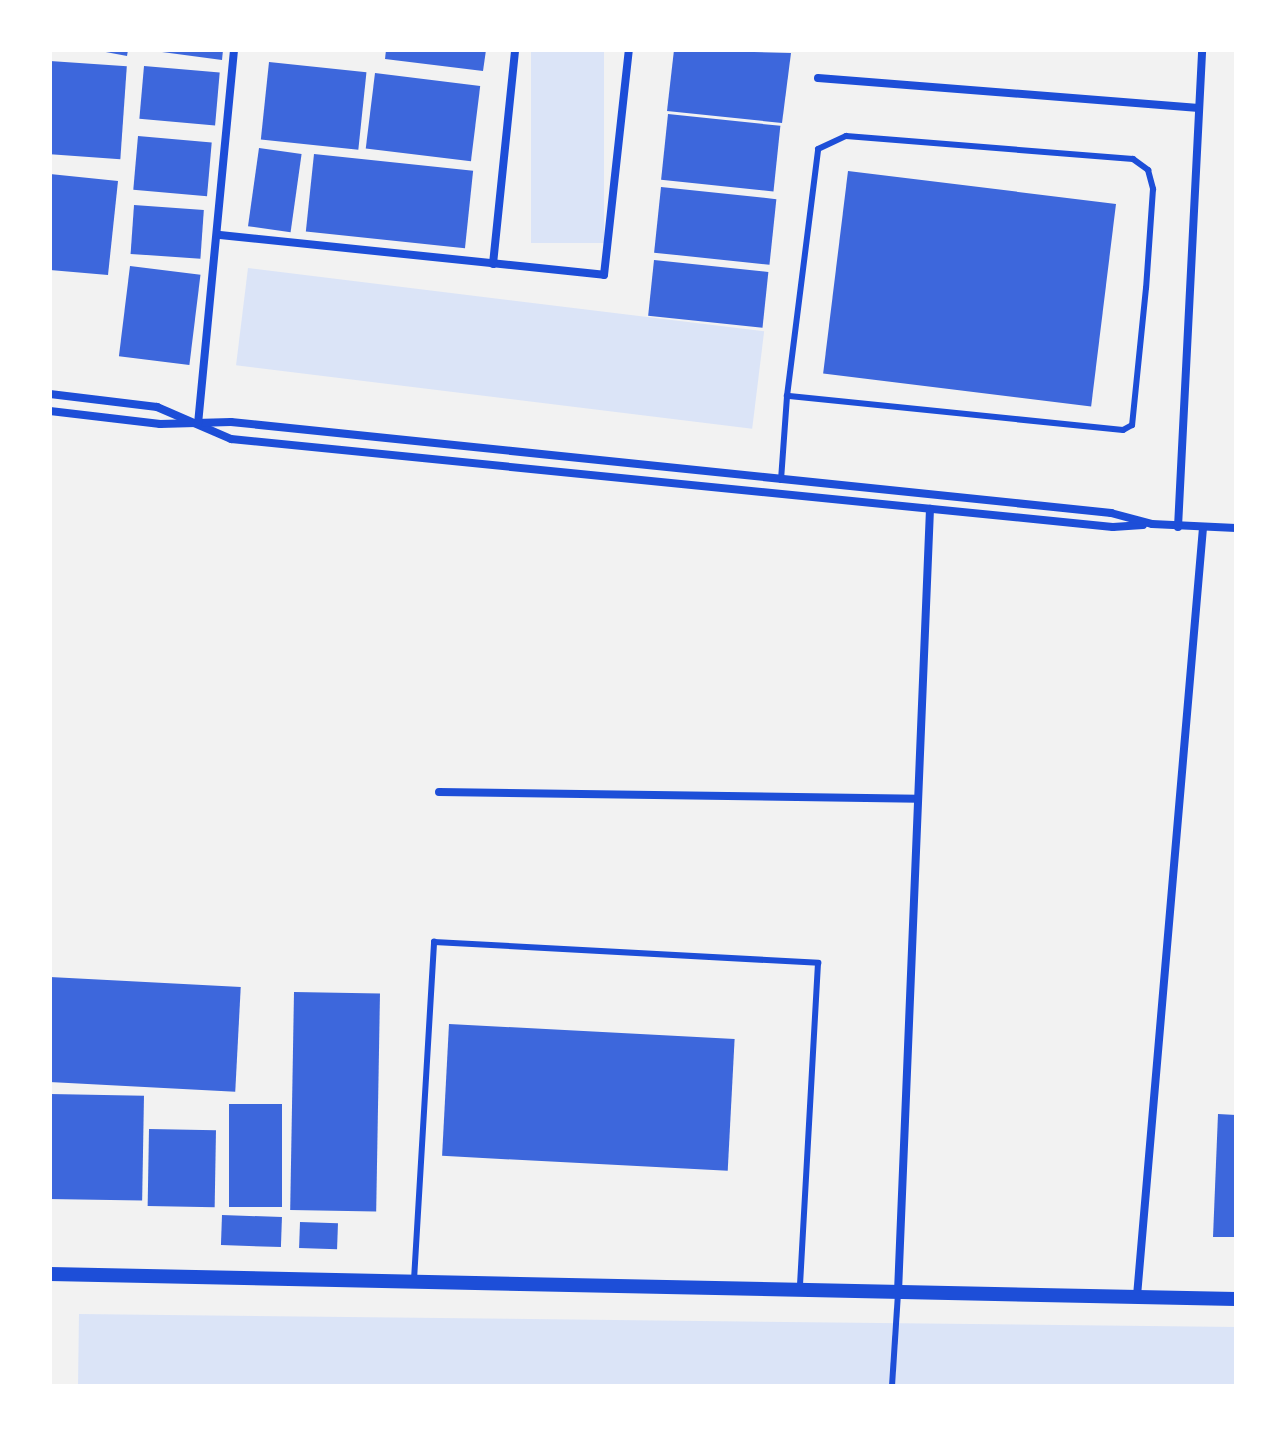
<!DOCTYPE html>
<style>
body{margin:0}
#map{position:relative;width:1286px;height:1436px;overflow:hidden;background:#f2f2f2;font-family:Rubik,sans-serif}
div>[style]{position:absolute}
.green>*{inset:0;background:#dbe4f7;transform-origin:0 0}
.building>*{inset:0;background:#3d67dc;transform-origin:0 0}
.service>*{height:6px;margin:-3px;padding:0 3px;transform-origin:3px;border-radius:3px;background:#1d4ed8}
.minor>*{height:8px;margin:-4px;padding:0 4px;transform-origin:4px;border-radius:4px;background:#1d4ed8}
.tertiary>*{height:14px;margin:-7px;padding:0 7px;transform-origin:7px;border-radius:7px;background:#1d4ed8}
span{translate:-50% -50%;white-space:nowrap;text-align:center;line-height:1.15;-webkit-text-stroke:6px #fff;paint-order:stroke}
.frame{position:absolute;inset:0;border:52px solid #fff;pointer-events:none}
</style>
<div id="map">
<div class="green">
<div style="left:531px;top:50px;width:73px;height:193px"></div>
<div style="left:248px;top:268px;width:520px;height:98px;rotate:7deg"></div>
<div style="clip-path:polygon(79px 1314px,1236px 1327px,1236px 1386px,78px 1386px)"></div>
</div>
<div class="building">
<div style="clip-path:polygon(95px 50px,128px 50px,127px 56px)"></div>
<div style="clip-path:polygon(147px 50px,223px 50px,222px 60px)"></div>
<div style="clip-path:polygon(386px 50px,486px 50px,483px 71px,385px 59px)"></div>
<div style="clip-path:polygon(674px 50px,791px 53px,782px 123px,667px 111px)"></div>
<div style="left:50px;top:61px;width:77px;height:93px;rotate:4deg"></div>
<div style="left:269px;top:62px;width:98px;height:78px;rotate:6deg"></div>
<div style="left:144px;top:66px;width:76px;height:53px;rotate:5deg"></div>
<div style="left:375px;top:73px;width:106px;height:76px;rotate:7deg"></div>
<div style="left:668px;top:114px;width:113px;height:66px;rotate:6deg"></div>
<div style="left:138px;top:136px;width:74px;height:54px;rotate:5deg"></div>
<div style="left:259px;top:148px;width:43px;height:79px;rotate:8deg"></div>
<div style="left:314px;top:154px;width:160px;height:78px;rotate:6deg"></div>
<div style="left:848px;top:171px;width:270px;height:204px;rotate:7deg"></div>
<div style="clip-path:polygon(50px 174px,118px 181px,108px 275px,50px 270px)"></div>
<div style="left:661px;top:187px;width:116px;height:66px;rotate:6deg"></div>
<div style="left:134px;top:205px;width:70px;height:49px;rotate:4deg"></div>
<div style="left:654px;top:260px;width:115px;height:56px;rotate:6deg"></div>
<div style="left:130px;top:266px;width:71px;height:91px;rotate:7deg"></div>
<div style="left:50px;top:977px;width:191px;height:105px;rotate:3deg"></div>
<div style="left:294px;top:992px;width:86px;height:218px;rotate:1deg"></div>
<div style="left:449px;top:1024px;width:286px;height:132px;rotate:3deg"></div>
<div style="left:50px;top:1094px;width:94px;height:105px;rotate:1deg"></div>
<div style="left:229px;top:1104px;width:53px;height:103px"></div>
<div style="clip-path:polygon(1218px 1114px,1236px 1115px,1236px 1237px,1213px 1237px)"></div>
<div style="left:149px;top:1129px;width:67px;height:77px;rotate:1deg"></div>
<div style="left:222px;top:1215px;width:60px;height:30px;rotate:2deg"></div>
<div style="left:300px;top:1222px;width:38px;height:26px;rotate:2deg"></div>
</div>
<div class="service">
<div style="left:781px;top:480px;width:84px;rotate:-85.9deg"></div>
<div style="left:787px;top:396px;width:249px;rotate:-82.8deg"></div>
<div style="left:818px;top:149px;width:31px;rotate:-25deg"></div>
<div style="left:846px;top:136px;width:288px;rotate:4.6deg"></div>
<div style="left:1133px;top:159px;width:19px;rotate:36deg"></div>
<div style="left:1148px;top:170px;width:20px;rotate:75deg"></div>
<div style="left:1153px;top:189px;width:99px;rotate:94deg"></div>
<div style="left:1146px;top:288px;width:138px;rotate:95.8deg"></div>
<div style="left:1132px;top:425px;width:10px;rotate:151deg"></div>
<div style="left:1123px;top:430px;width:338px;rotate:-174.2deg"></div>
<div style="left:414px;top:1280px;width:339px;rotate:-86.6deg"></div>
<div style="left:434px;top:942px;width:385px;rotate:3.1deg"></div>
<div style="left:818px;top:963px;width:325px;rotate:93.2deg"></div>
<div style="left:892px;top:1386px;width:94px;rotate:-86.3deg"></div>
</div>
<div class="minor">
<div style="left:818px;top:78px;width:382px;rotate:4.5deg"></div>
<div style="left:220px;top:235px;width:386px;rotate:5.9deg"></div>
<div style="left:604px;top:275px;width:226px;rotate:-83.7deg"></div>
<div style="left:493px;top:264px;width:215px;rotate:-84.1deg"></div>
<div style="left:50px;top:394px;width:108px;rotate:6.9deg"></div>
<div style="left:157px;top:407px;width:81px;rotate:23.4deg"></div>
<div style="left:231px;top:439px;width:886px;rotate:5.7deg"></div>
<div style="left:1113px;top:527px;width:30px;rotate:-4deg"></div>
<div style="left:50px;top:411px;width:111px;rotate:6.7deg"></div>
<div style="left:160px;top:424px;width:71px;rotate:-1.6deg"></div>
<div style="left:231px;top:422px;width:885px;rotate:5.9deg"></div>
<div style="left:1111px;top:513px;width:42px;rotate:15deg"></div>
<div style="left:1152px;top:524px;width:84px;rotate:2.7deg"></div>
<div style="left:198px;top:424px;width:376px;rotate:-84.5deg"></div>
<div style="left:1178px;top:527px;width:478px;rotate:-87.1deg"></div>
<div style="left:439px;top:792px;width:479px;rotate:0.8deg"></div>
<div style="left:898px;top:1292px;width:784px;rotate:-87.66deg"></div>
<div style="left:1137px;top:1296px;width:771px;rotate:-85.09deg"></div>
</div>
<div class="tertiary">
<div style="left:50px;top:1274px;width:1186px;rotate:1.21deg"></div>
</div>
<div class="frame"></div>
</div>
